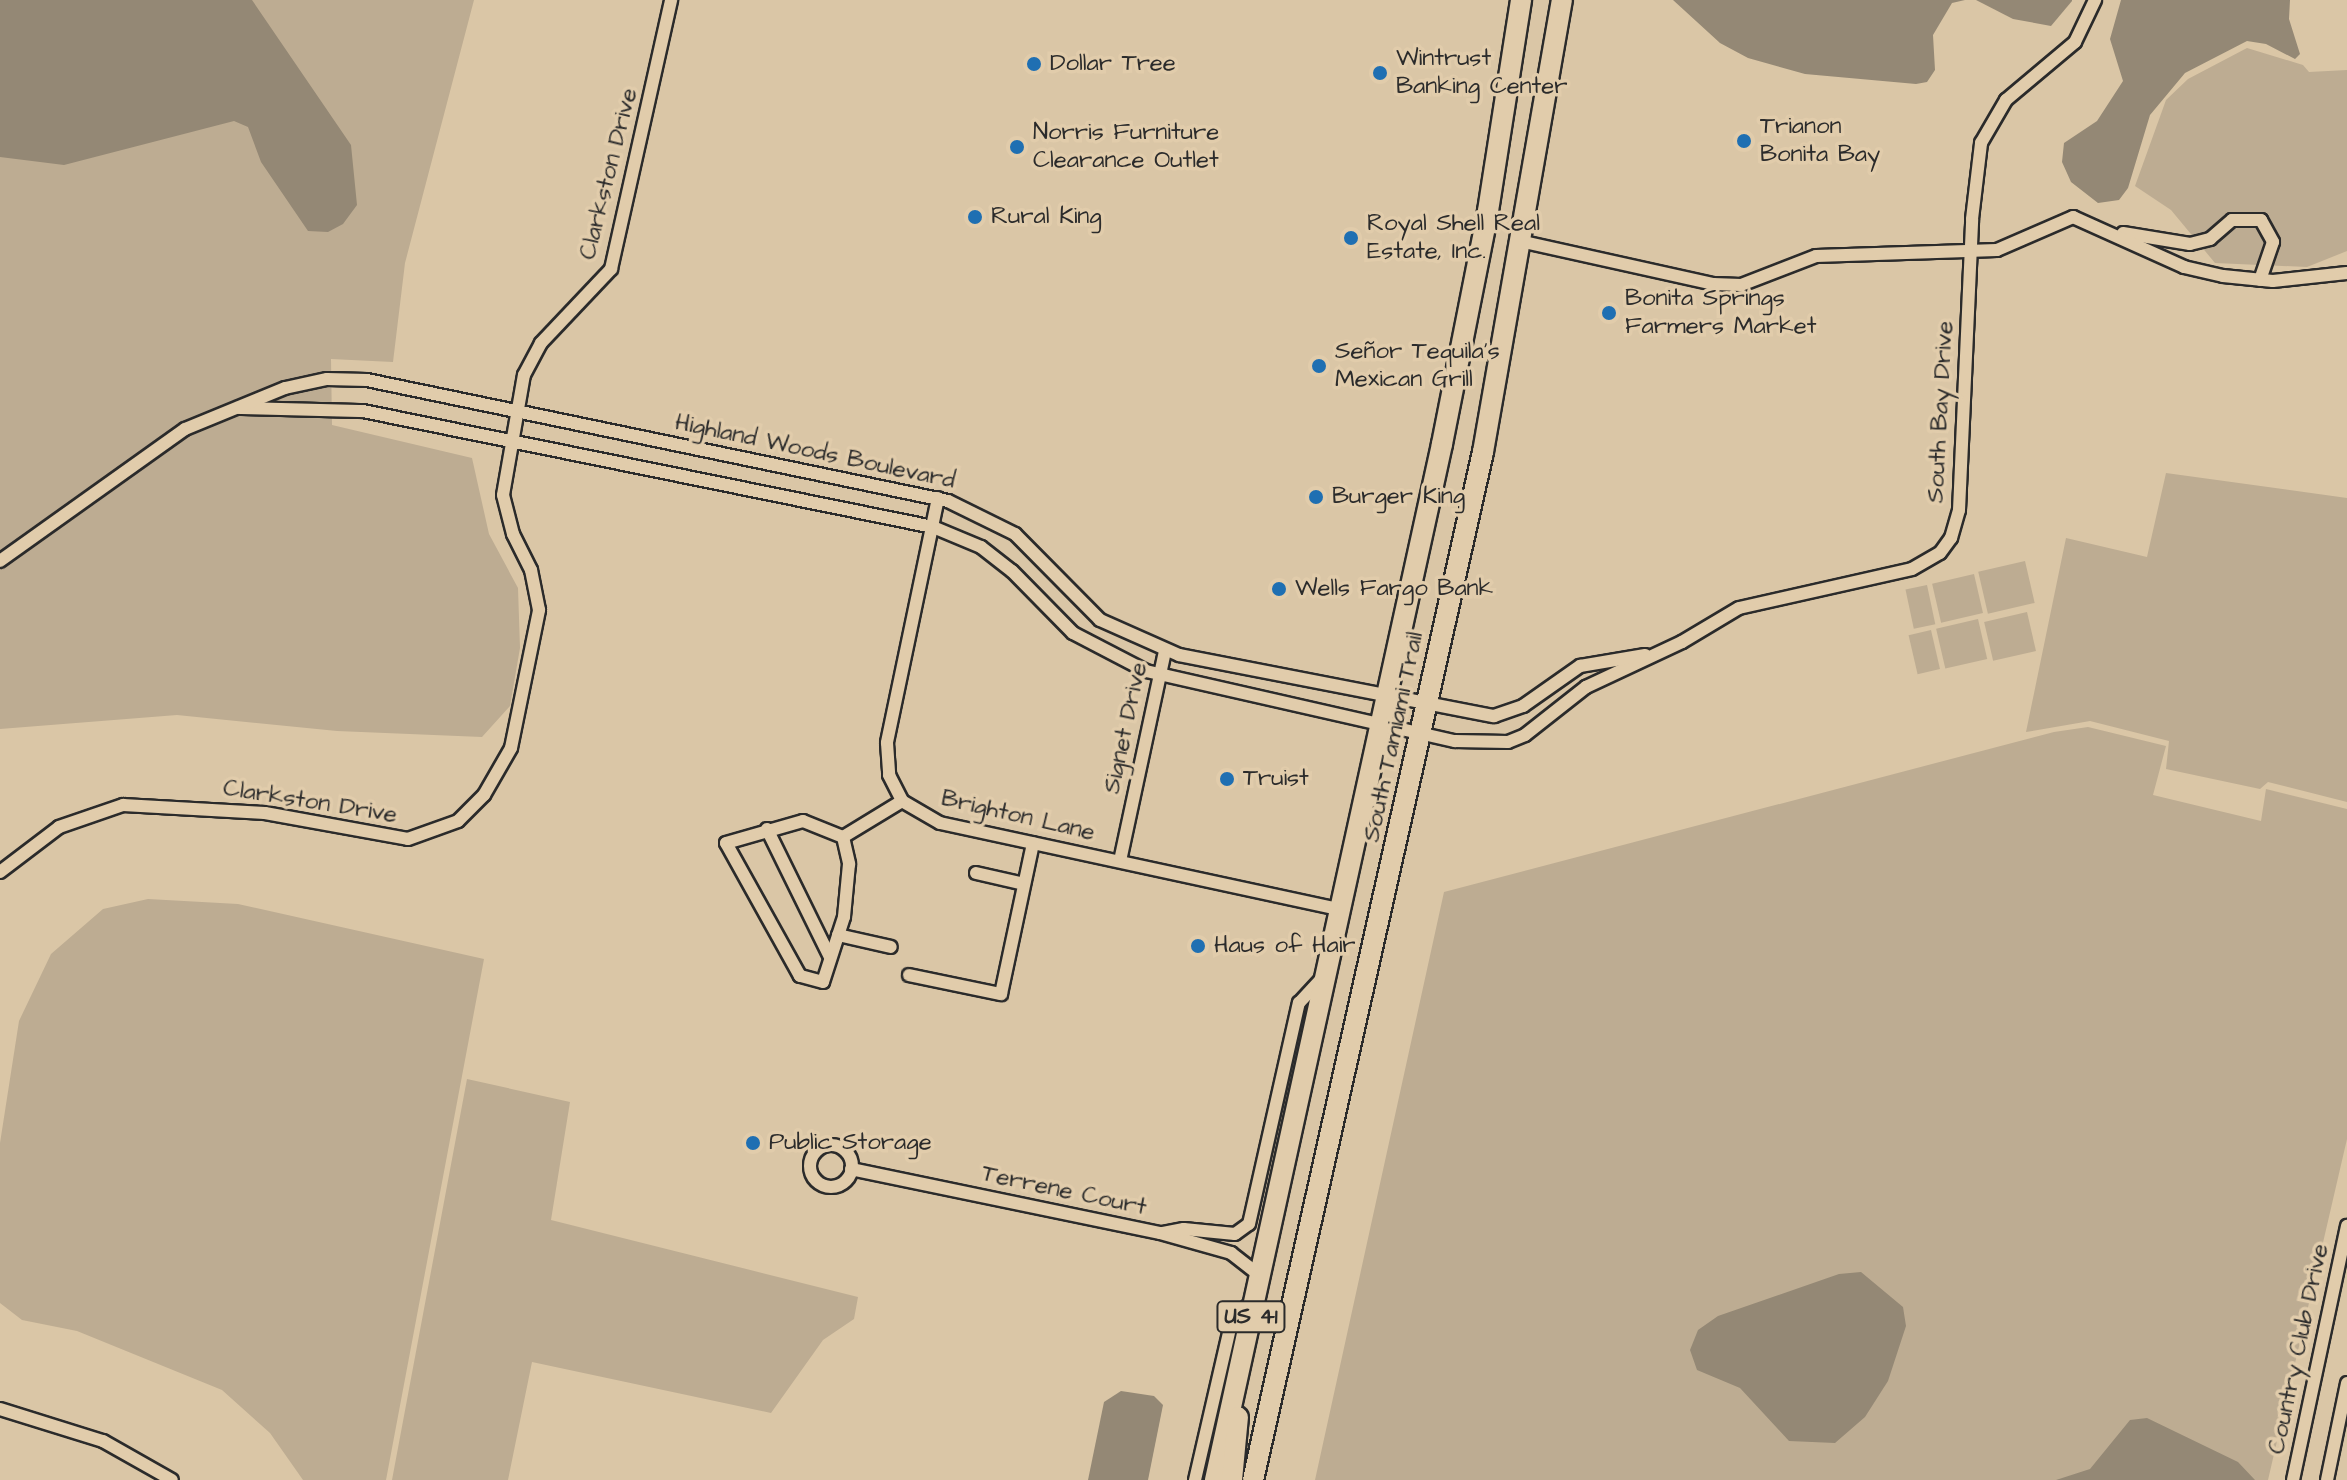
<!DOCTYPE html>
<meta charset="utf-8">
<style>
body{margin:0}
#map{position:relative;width:2347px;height:1480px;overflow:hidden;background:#dac6a6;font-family:"Architects Daughter",sans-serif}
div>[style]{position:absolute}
.green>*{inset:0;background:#bdac92;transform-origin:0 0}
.water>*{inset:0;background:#948875}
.roads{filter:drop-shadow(2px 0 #2b2b2b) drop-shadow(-2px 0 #2b2b2b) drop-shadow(0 2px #2b2b2b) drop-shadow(0 -2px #2b2b2b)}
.minor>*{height:12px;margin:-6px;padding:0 6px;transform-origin:6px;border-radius:6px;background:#e1ccab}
.minor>.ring{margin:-6px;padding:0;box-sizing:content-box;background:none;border:12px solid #e1ccab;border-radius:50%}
.primary>*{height:20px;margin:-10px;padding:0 10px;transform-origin:10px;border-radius:10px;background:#e1ccab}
.dots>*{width:22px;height:22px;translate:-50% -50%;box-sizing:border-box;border:4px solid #e1ccab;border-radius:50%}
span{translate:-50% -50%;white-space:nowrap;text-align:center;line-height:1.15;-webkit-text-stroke:7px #e1ccab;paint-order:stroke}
.shield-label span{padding:2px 6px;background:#e1ccab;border:2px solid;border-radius:6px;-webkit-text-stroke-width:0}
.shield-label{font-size:22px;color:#2b2b2b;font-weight:700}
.poi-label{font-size:24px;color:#2b2b2b}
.left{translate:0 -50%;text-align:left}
.street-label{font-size:24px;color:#2b2b2b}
</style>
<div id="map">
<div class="green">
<div style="clip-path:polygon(0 0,474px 0,405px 263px,393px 362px,331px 359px,332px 425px,472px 458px,489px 534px,518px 588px,520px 648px,510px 706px,482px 737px,337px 731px,177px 715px,0 729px)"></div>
<div style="clip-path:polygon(2247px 48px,2303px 65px,2309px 72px,2347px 70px,2347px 251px,2307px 267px,2215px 263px,2171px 210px,2135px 186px,2166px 100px,2188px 79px)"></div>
<div style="clip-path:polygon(2166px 473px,2347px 498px,2347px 802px,2268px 782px,2260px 789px,2166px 769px,2169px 741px,2090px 721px,2026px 732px,2066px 538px,2147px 557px)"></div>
<div style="left:2025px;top:561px;width:43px;height:48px;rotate:77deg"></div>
<div style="left:1974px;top:574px;width:40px;height:43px;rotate:77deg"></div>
<div style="left:1927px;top:585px;width:40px;height:22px;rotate:78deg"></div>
<div style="left:2027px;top:612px;width:40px;height:44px;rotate:77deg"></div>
<div style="left:1978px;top:619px;width:41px;height:43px;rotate:77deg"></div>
<div style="left:1931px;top:630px;width:40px;height:23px;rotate:77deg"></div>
<div style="clip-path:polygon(2088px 727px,2166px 746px,2153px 795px,2261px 821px,2266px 789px,2347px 809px,2347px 1139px,2268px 1480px,1315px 1480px,1444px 892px,2054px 732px)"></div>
<div style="clip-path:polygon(148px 899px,238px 904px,484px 959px,386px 1480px,303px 1480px,270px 1433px,222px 1390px,77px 1331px,22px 1320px,0 1303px,0 1143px,19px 1021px,51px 954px,103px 909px)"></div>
<div style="clip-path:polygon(467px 1079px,570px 1102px,551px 1220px,858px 1297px,854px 1319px,823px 1340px,771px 1413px,532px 1362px,508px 1480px,392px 1480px)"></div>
</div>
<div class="water">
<div style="clip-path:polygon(0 0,252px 0,351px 145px,357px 205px,343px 224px,328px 232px,308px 231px,261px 162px,248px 127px,234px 121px,64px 165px,0 157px)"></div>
<div style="clip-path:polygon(1673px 0,1965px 0,1952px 3px,1933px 35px,1935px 70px,1927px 82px,1916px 84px,1805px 74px,1748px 58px,1720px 43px)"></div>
<div style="clip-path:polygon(1976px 0,2072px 0,2072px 1px,2051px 26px,2013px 19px)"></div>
<div style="clip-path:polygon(2121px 0,2290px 0,2289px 19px,2300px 54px,2295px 59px,2266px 44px,2247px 41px,2185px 73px,2150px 115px,2128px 188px,2119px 200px,2098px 203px,2071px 182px,2062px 162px,2064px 143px,2097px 121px,2123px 81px,2110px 39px)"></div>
<div style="clip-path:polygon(1861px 1272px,1903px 1307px,1906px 1326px,1888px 1381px,1865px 1417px,1835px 1443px,1789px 1441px,1740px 1388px,1697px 1370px,1690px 1350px,1698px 1330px,1718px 1316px,1839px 1274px)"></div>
<div style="clip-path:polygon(1121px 1391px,1154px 1396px,1163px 1405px,1148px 1480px,1088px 1480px,1104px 1402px)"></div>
<div style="clip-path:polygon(2147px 1418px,2238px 1462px,2255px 1480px,2056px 1480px,2090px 1469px,2130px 1420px)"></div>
</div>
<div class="roads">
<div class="minor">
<div style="left:2123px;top:233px;width:68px;rotate:9.3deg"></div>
<div style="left:2190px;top:244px;width:21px;rotate:-14deg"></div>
<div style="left:2210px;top:239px;width:29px;rotate:-41deg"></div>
<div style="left:2232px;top:220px;width:29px"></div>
<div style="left:2261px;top:220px;width:25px;rotate:61deg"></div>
<div style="left:2273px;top:242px;width:40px;rotate:108.9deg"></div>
<div style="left:1524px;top:242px;width:194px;rotate:12.5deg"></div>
<div style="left:1713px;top:284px;width:28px;rotate:2deg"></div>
<div style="left:1741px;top:285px;width:80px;rotate:-21.1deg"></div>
<div style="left:1816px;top:256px;width:181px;rotate:-1.9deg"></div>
<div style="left:1997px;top:250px;width:83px;rotate:-23.5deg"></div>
<div style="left:2073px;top:217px;width:122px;rotate:24.2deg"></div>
<div style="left:2184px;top:267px;width:40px;rotate:13deg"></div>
<div style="left:2223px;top:276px;width:50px;rotate:5.7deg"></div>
<div style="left:2273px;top:281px;width:74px;rotate:-6.2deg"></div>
<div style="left:238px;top:408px;width:125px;rotate:1.4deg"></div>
<div style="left:363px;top:411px;width:582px;rotate:11.5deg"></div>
<div style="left:933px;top:527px;width:52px;rotate:22.6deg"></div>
<div style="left:981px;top:547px;width:39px;rotate:38deg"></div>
<div style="left:1012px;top:571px;width:87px;rotate:45.5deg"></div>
<div style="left:1073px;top:633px;width:82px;rotate:27.5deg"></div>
<div style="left:1146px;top:671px;width:317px;rotate:12.8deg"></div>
<div style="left:1455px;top:741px;width:53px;rotate:1.1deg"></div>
<div style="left:1508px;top:742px;width:18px;rotate:-22deg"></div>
<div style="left:1525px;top:735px;width:78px;rotate:-38.2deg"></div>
<div style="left:1586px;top:687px;width:106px;rotate:-25.1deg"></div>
<div style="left:1682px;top:642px;width:66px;rotate:-30.8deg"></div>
<div style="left:1739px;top:608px;width:177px;rotate:-12.7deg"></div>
<div style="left:1912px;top:569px;width:32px;rotate:-30deg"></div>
<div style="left:1940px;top:553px;width:19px;rotate:-54deg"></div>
<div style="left:1951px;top:538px;width:29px;rotate:-74deg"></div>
<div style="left:1959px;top:510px;width:291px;rotate:-87.4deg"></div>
<div style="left:1972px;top:219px;width:77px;rotate:-83.2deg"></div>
<div style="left:1981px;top:143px;width:50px;rotate:-59.8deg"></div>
<div style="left:2006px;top:100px;width:90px;rotate:-40deg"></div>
<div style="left:2075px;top:42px;width:47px;rotate:-64.5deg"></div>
<div style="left:938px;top:498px;width:250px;rotate:101.8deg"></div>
<div style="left:887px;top:743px;width:32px;rotate:86deg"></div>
<div style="left:889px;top:775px;width:29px;rotate:63deg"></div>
<div style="left:902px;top:801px;width:44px;rotate:30.1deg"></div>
<div style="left:940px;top:823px;width:408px;rotate:12.2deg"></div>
<div style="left:0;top:561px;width:227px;rotate:-35.5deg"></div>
<div style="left:185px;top:429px;width:108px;rotate:-22.3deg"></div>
<div style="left:285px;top:388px;width:43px;rotate:-12.1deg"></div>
<div style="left:327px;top:379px;width:40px;rotate:1.4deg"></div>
<div style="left:367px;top:380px;width:593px;rotate:11.76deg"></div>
<div style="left:948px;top:501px;width:75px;rotate:26.2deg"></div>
<div style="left:1015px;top:534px;width:121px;rotate:45.3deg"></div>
<div style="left:1100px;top:620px;width:86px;rotate:23.9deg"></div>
<div style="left:1179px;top:655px;width:321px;rotate:11deg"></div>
<div style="left:1494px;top:716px;width:31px;rotate:-19deg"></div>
<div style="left:1523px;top:706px;width:70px;rotate:-35.1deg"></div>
<div style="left:1580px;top:666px;width:66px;rotate:-9.6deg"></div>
<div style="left:767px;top:829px;width:143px;rotate:63.8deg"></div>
<div style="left:843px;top:837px;width:28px;rotate:77deg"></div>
<div style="left:849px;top:864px;width:53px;rotate:95.4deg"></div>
<div style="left:844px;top:917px;width:68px;rotate:107.9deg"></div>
<div style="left:823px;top:982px;width:24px;rotate:-165deg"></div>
<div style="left:800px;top:976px;width:152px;rotate:-119.1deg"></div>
<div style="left:726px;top:843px;width:80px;rotate:-15.9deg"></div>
<div style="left:803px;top:821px;width:43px;rotate:21.8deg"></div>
<div style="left:843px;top:837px;width:69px;rotate:-31.4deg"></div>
<div style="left:1120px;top:861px;width:215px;rotate:-77.9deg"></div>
<div style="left:0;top:872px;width:74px;rotate:-37.3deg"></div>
<div style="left:59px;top:827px;width:68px;rotate:-19deg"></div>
<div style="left:123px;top:805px;width:142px;rotate:3.2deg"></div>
<div style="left:265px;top:813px;width:145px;rotate:10.3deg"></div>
<div style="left:408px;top:839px;width:53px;rotate:-19.8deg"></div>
<div style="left:458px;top:821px;width:37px;rotate:-45deg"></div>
<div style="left:484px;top:795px;width:54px;rotate:-60.1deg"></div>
<div style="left:511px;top:748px;width:141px;rotate:-78.5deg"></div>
<div style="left:539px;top:610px;width:41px;rotate:-101.3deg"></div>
<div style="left:531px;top:570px;width:40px;rotate:-116.6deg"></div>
<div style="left:513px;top:534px;width:40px;rotate:-104.4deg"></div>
<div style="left:503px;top:495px;width:122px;rotate:-80.1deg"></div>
<div style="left:524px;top:375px;width:36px;rotate:-62deg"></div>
<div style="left:541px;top:343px;width:102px;rotate:-46.6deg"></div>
<div style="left:611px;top:269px;width:276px;rotate:-77.4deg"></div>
<div style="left:976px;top:873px;width:49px;rotate:12.9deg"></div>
<div style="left:838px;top:935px;width:54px;rotate:12.8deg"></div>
<div style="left:909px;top:975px;width:94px;rotate:11.7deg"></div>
<div style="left:1001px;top:994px;width:154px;rotate:-78deg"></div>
<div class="ring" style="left:810px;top:1145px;width:30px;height:30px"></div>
<div style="left:851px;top:1169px;width:316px;rotate:11.7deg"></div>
<div style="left:1160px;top:1233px;width:74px;rotate:15.7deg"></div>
<div style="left:1231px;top:1253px;width:37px;rotate:38deg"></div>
<div style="left:1163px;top:1233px;width:21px;rotate:-11deg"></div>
<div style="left:1184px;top:1229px;width:51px;rotate:5.6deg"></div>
<div style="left:1235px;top:1234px;width:17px;rotate:-36deg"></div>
<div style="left:1249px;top:1224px;width:227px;rotate:-77.3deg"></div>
<div style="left:1299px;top:1003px;width:37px;rotate:-47deg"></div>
<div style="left:0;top:1409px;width:108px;rotate:17.3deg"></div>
<div style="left:103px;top:1441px;width:79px;rotate:29.5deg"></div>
<div style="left:1195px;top:1480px;width:164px;rotate:-77deg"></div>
<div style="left:1232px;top:1320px;width:28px;rotate:-42deg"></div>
<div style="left:2293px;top:1480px;width:260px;rotate:-78deg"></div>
<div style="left:2327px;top:1480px;width:99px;rotate:-78.3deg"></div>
</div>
<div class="primary">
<div style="left:1215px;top:1480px;width:1061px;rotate:-77.64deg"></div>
<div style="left:1442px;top:444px;width:237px;rotate:-78.8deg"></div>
<div style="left:1488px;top:211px;width:214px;rotate:-81.1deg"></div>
<div style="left:1232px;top:1480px;width:63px;rotate:-84.6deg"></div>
<div style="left:1253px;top:1480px;width:1053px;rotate:-77.39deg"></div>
<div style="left:1483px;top:452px;width:459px;rotate:-80.1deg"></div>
</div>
</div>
<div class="dots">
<div style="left:1034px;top:64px;background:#1f6fb2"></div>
<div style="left:1380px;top:73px;background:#1f6fb2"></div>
<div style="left:1744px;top:141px;background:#1f6fb2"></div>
<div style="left:1017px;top:147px;background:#1f6fb2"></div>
<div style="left:975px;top:217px;background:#1f6fb2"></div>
<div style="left:1351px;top:238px;background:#1f6fb2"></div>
<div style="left:1609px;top:313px;background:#1f6fb2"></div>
<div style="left:1319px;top:366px;background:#1f6fb2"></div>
<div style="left:1316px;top:497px;background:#1f6fb2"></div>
<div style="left:1279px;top:589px;background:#1f6fb2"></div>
<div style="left:1227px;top:779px;background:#1f6fb2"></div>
<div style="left:1198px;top:946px;background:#1f6fb2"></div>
<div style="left:753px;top:1143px;background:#1f6fb2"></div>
</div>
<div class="shield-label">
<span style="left:1251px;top:1317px">US 41</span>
</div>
<div class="poi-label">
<span class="left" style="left:1396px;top:73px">Wintrust<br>Banking Center</span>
<span class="left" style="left:1050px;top:64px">Dollar Tree</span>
<span class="left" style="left:1760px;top:141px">Trianon<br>Bonita Bay</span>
<span class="left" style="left:1033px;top:147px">Norris Furniture<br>Clearance Outlet</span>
<span class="left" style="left:991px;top:217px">Rural King</span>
<span class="left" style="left:1367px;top:238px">Royal Shell Real<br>Estate, Inc.</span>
<span class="left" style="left:1625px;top:313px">Bonita Springs<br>Farmers Market</span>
<span class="left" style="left:1335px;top:366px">Señor Tequila’s<br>Mexican Grill</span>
<span class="left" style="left:1332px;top:497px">Burger King</span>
<span class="left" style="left:1295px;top:589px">Wells Fargo Bank</span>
<span class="left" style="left:1243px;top:779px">Truist</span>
<span class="left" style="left:1214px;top:946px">Haus of Hair</span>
<span class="left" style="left:769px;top:1143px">Public Storage</span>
</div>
<div class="street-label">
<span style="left:609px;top:174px;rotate:-76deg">Clarkston Drive</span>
<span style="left:1941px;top:412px;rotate:-87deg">South Bay Drive</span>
<span style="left:815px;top:452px;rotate:12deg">Highland Woods Boulevard</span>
<span style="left:1126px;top:728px;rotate:-78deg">Signet Drive</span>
<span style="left:1394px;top:737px;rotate:-78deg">South Tamiami Trail</span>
<span style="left:310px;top:802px;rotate:9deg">Clarkston Drive</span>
<span style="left:1018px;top:816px;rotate:13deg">Brighton Lane</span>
<span style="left:1064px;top:1191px;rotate:12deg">Terrene Court</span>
<span style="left:2299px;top:1349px;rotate:-78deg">Country Club Drive</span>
</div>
</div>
